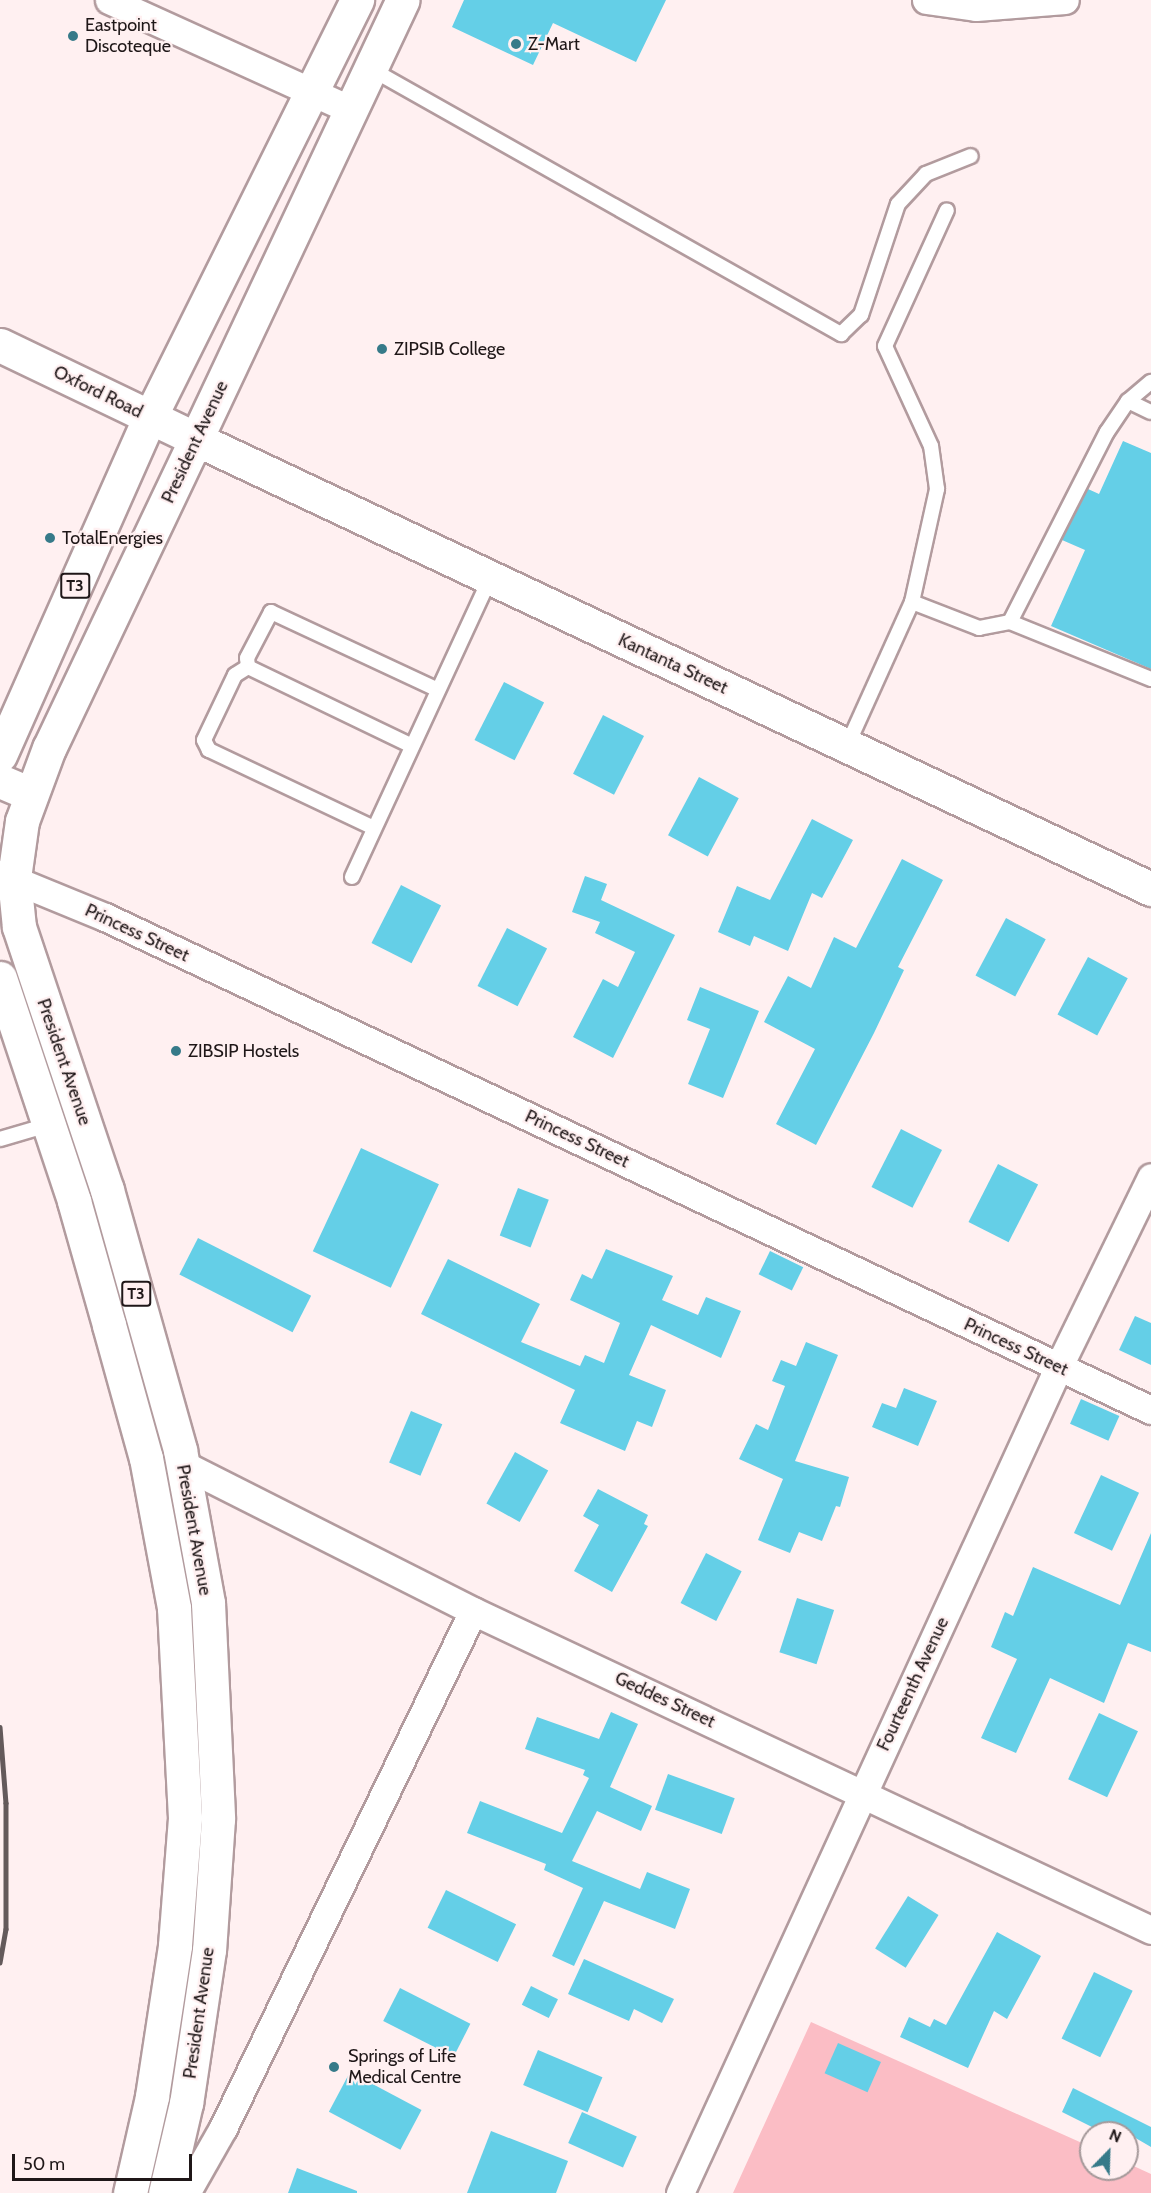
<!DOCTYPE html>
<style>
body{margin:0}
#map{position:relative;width:1151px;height:2193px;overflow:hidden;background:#fff0f1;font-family:Cabin,sans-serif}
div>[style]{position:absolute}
.green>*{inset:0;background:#fbbdc5}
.building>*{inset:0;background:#64cfe7;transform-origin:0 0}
.roads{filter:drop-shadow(2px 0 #b29b9e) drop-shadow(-2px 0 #b29b9e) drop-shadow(0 2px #b29b9e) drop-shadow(0 -2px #b29b9e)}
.service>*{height:14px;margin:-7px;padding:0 7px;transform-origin:7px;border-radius:7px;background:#fff}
.minor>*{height:27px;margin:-13.5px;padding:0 13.5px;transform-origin:13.5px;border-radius:13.5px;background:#fff}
.tertiary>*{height:33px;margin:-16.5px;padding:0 16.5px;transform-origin:16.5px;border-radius:16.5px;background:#fff}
.secondary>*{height:33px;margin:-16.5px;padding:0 16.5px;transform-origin:16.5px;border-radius:16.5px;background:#fff}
.trunk>*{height:33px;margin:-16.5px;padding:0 16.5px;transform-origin:16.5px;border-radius:16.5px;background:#fff}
.rail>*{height:4.5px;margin:-2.25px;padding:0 2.25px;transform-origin:2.25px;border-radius:2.25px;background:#645a5b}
.dots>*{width:16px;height:16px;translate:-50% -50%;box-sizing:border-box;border:3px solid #fff0f1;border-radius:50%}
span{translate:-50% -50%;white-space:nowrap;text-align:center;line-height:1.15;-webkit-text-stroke:4.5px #fff0f1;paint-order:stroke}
.shield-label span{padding:2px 4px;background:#fff0f1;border:2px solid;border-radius:4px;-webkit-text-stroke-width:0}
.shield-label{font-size:16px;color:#1f1718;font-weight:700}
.poi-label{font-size:18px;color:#1f1718}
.left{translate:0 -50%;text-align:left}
.street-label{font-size:18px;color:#1f1718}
.north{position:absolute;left:1079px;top:2121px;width:60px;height:60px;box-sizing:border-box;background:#fff0f1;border:2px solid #a5999a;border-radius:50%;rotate:23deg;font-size:16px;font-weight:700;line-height:24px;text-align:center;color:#1f1718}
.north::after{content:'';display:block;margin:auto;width:21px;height:27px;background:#367a89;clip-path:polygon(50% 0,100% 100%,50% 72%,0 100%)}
.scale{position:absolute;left:12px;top:2154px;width:180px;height:27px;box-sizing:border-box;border:3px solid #1f1718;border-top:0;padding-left:8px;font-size:18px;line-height:21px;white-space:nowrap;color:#1f1718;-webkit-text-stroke:4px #fff0f1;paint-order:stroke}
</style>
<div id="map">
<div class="green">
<div style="clip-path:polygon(811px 2022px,1091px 2147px,1091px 2169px,1127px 2169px,1127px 2163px,1151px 2174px,1151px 2193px,733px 2193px)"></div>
</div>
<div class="building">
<div style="clip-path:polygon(464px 0,666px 0,636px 62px,553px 23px,533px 65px,452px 27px)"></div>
<div style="clip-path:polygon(1123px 441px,1151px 453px,1151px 669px,1051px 626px,1085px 550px,1062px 540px,1088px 489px,1099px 494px)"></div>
<div style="left:504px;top:682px;width:45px;height:65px;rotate:27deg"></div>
<div style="left:603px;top:715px;width:46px;height:66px;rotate:27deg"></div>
<div style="left:699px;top:777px;width:45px;height:66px;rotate:28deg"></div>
<div style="clip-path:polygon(812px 819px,853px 840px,822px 898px,812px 893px,788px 951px,754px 936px,750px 946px,718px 932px,737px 886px,770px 900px)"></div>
<div style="clip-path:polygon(902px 859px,943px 880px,898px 967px,904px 970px,874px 1033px,816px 1145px,776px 1124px,815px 1049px,764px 1022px,788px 976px,811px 988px,834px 937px,856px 948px)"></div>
<div style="clip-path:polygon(585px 876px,607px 884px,601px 900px,675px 935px,613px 1058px,573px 1037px,603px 979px,618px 987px,635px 952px,595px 933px,600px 922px,572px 912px)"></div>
<div style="left:401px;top:885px;width:45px;height:65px;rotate:27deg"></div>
<div style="left:1006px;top:918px;width:45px;height:65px;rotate:28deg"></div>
<div style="left:507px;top:928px;width:45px;height:65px;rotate:27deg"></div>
<div style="left:1088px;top:957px;width:45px;height:65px;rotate:28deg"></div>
<div style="clip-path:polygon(700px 987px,759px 1011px,723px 1098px,688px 1084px,710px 1029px,687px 1020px)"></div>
<div style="left:901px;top:1129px;width:46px;height:65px;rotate:27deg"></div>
<div style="left:361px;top:1148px;width:86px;height:114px;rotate:25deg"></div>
<div style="left:998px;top:1164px;width:45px;height:65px;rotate:27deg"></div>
<div style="left:518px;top:1188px;width:33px;height:51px;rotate:21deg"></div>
<div style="left:198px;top:1238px;width:127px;height:41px;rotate:27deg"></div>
<div style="clip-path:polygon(606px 1249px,673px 1276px,662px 1300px,698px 1315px,706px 1297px,741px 1311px,721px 1358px,651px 1325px,629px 1375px,666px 1390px,652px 1427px,637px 1421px,625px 1451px,560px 1423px,575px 1390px,421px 1314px,448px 1259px,540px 1304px,521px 1342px,580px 1366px,585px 1355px,604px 1363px,620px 1323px,570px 1300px,582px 1274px,592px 1279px)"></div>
<div style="left:770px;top:1251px;width:37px;height:26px;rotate:26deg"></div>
<div style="clip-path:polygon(1135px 1316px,1151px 1323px,1151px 1365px,1119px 1350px)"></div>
<div style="clip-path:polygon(806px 1342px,838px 1355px,795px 1461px,849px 1477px,840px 1507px,836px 1506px,822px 1541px,799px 1532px,790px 1553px,758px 1540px,783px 1479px,739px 1459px,756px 1424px,768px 1430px,785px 1386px,772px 1381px,781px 1360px,796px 1366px)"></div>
<div style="clip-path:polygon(904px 1388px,937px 1401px,918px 1446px,872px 1427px,882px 1403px,896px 1408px)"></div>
<div style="left:1081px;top:1399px;width:42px;height:27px;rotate:24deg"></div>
<div style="left:411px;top:1411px;width:34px;height:56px;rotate:23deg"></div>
<div style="left:515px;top:1452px;width:38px;height:59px;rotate:29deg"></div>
<div style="left:1101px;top:1475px;width:42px;height:64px;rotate:25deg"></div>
<div style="clip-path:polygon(598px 1489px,648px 1515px,644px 1524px,648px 1526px,612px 1592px,574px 1571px,599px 1525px,583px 1516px)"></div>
<div style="clip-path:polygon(1151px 1533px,1151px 1652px,1128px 1643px,1104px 1703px,1050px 1678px,1016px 1753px,981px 1738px,1017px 1659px,991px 1647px,1005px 1612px,1013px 1616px,1033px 1567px,1120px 1605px)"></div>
<div style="left:706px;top:1553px;width:40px;height:56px;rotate:27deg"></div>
<div style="left:797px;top:1598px;width:39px;height:57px;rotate:18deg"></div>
<div style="clip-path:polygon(611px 1712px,638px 1724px,610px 1787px,652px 1806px,641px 1831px,597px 1811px,572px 1861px,640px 1889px,647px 1872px,690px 1889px,675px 1929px,604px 1901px,574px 1966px,552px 1956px,583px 1888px,544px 1870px,546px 1864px,467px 1833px,480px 1801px,562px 1833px,589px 1778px,583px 1775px,585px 1770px,525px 1749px,537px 1717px,599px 1739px)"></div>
<div style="left:1099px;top:1713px;width:43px;height:73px;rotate:25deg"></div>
<div style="left:668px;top:1774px;width:71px;height:38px;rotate:20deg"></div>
<div style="left:446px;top:1890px;width:78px;height:42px;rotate:26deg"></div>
<div style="left:908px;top:1896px;width:36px;height:62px;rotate:32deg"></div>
<div style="clip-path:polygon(997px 1932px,1041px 1956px,1007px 2019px,994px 2011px,968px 2068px,900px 2037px,909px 2017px,930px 2027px,934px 2019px,946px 2025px)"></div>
<div style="clip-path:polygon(584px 1959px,674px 1999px,662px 2023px,634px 2009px,629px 2021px,568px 1994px)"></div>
<div style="left:1094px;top:1972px;width:43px;height:74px;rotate:26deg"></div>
<div style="left:531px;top:1986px;width:30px;height:21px;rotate:26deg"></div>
<div style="left:400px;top:1988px;width:79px;height:37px;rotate:27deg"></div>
<div style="left:838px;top:2043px;width:47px;height:33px;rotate:24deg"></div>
<div style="left:538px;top:2050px;width:70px;height:38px;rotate:23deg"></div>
<div style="left:350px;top:2072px;width:81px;height:45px;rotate:28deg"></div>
<div style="clip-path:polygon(1073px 2088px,1151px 2127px,1151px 2147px,1127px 2133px,1104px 2133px,1062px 2112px)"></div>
<div style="left:582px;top:2112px;width:60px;height:34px;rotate:24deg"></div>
<div style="clip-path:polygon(491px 2131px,568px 2161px,556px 2193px,467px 2193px)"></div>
<div style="clip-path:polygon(297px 2168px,357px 2191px,357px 2193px,288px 2193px)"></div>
</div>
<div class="roads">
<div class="service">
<div style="left:371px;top:69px;width:540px;rotate:29.42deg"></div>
<div style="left:841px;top:334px;width:28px;rotate:-44deg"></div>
<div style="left:861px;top:315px;width:117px;rotate:-71.6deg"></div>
<div style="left:898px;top:204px;width:41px;rotate:-47deg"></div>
<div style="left:926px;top:174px;width:48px;rotate:-21.8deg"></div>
<div style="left:1128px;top:401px;width:25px;rotate:26deg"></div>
<div style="left:912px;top:602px;width:72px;rotate:21.2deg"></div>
<div style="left:979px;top:628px;width:32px;rotate:-11deg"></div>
<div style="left:1010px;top:622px;width:213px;rotate:-63deg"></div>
<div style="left:1107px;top:432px;width:37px;rotate:-56deg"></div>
<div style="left:1128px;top:401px;width:30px;rotate:-40deg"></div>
<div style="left:1010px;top:622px;width:152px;rotate:22deg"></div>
<div style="left:248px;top:667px;width:182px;rotate:25.7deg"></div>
<div style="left:847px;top:746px;width:158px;rotate:-65.7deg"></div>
<div style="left:912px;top:602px;width:116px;rotate:-77.5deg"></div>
<div style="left:937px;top:489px;width:43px;rotate:-97.9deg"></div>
<div style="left:931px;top:446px;width:110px;rotate:-114.7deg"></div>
<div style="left:885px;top:346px;width:149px;rotate:-65.5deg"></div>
<div style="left:374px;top:828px;width:183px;rotate:-154.7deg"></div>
<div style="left:209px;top:750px;width:11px;rotate:-117deg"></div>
<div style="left:204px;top:740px;width:72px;rotate:-64.5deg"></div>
<div style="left:235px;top:675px;width:15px;rotate:-32deg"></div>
<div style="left:248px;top:667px;width:9px;rotate:-96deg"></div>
<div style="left:247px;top:658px;width:52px;rotate:-62.4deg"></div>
<div style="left:271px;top:612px;width:184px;rotate:25deg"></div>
<div style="left:352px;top:877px;width:329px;rotate:-65.2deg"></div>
<div style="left:0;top:1139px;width:50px;rotate:-16.3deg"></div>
</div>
<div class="minor">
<div style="left:109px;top:0;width:266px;rotate:24.4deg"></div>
<div style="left:926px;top:0;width:50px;rotate:8deg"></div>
<div style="left:976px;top:7px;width:89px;rotate:-4.5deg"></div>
<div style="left:0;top:874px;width:113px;rotate:22.3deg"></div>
<div style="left:105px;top:917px;width:1156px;rotate:25.24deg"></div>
<div style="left:182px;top:1464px;width:326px;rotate:26.8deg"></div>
<div style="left:473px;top:1611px;width:749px;rotate:25.2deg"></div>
<div style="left:186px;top:2193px;width:75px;rotate:-60.4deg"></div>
<div style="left:223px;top:2128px;width:574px;rotate:-64.19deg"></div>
<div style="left:680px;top:2193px;width:910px;rotate:-65.38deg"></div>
<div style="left:1059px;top:1366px;width:210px;rotate:-64deg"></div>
</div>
<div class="tertiary">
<div style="left:196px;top:439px;width:1056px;rotate:25.23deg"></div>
</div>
<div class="secondary">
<div style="left:150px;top:417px;width:466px;rotate:-63.6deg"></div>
<div style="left:196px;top:439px;width:485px;rotate:-64.8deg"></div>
</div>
<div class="trunk">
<div style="left:0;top:345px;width:217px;rotate:25.6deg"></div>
<div style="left:196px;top:439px;width:342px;rotate:115.4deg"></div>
<div style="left:49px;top:748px;width:78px;rotate:110.3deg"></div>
<div style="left:22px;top:821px;width:58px;rotate:98deg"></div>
<div style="left:14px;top:878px;width:49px;rotate:84.2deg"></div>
<div style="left:19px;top:927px;width:277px;rotate:71.5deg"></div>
<div style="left:107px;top:1190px;width:270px;rotate:74.3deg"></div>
<div style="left:180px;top:1450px;width:156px;rotate:79.6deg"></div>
<div style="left:208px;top:1603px;width:216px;rotate:87.3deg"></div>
<div style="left:218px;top:1819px;width:131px;rotate:93.9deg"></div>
<div style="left:209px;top:1950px;width:155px;rotate:98.5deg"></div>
<div style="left:186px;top:2103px;width:92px;rotate:103.1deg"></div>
<div style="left:0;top:755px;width:370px;rotate:-66.1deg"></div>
<div style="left:0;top:781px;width:34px;rotate:23deg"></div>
<div style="left:0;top:978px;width:235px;rotate:71.6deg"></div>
<div style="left:74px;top:1201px;width:129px;rotate:74.2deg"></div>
<div style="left:109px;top:1325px;width:138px;rotate:74.5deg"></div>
<div style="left:146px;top:1458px;width:153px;rotate:79.4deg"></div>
<div style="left:174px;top:1608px;width:210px;rotate:87deg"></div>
<div style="left:185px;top:1818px;width:128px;rotate:94.5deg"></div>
<div style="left:175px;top:1946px;width:153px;rotate:98.7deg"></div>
<div style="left:152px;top:2097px;width:98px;rotate:102.9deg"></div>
</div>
</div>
<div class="rail">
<div style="left:0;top:1727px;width:76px;rotate:85.5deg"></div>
<div style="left:6px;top:1803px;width:126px;rotate:90deg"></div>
<div style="left:6px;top:1929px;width:34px;rotate:100deg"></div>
</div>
<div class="dots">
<div style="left:73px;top:36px;background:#367a89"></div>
<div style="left:516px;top:44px;background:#367a89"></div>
<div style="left:382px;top:349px;background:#367a89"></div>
<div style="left:50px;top:538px;background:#367a89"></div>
<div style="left:176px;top:1051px;background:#367a89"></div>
<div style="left:334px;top:2067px;background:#367a89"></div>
</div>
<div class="shield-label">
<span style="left:75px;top:586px">T3</span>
<span style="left:136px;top:1294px">T3</span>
</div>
<div class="poi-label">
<span class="left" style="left:85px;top:36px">Eastpoint<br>Discoteque</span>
<span class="left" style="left:528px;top:44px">Z-Mart</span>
<span class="left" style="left:394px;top:349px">ZIPSIB College</span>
<span class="left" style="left:62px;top:538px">TotalEnergies</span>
<span class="left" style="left:188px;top:1051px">ZIBSIP Hostels</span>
<span class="left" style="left:348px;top:2067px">Springs of Life<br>Medical Centre</span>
</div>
<div class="street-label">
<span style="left:98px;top:392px;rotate:26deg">Oxford Road</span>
<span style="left:195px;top:442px;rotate:-65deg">President Avenue</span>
<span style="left:673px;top:664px;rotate:25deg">Kantanta Street</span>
<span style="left:137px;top:933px;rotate:25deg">Princess Street</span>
<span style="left:64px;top:1062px;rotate:71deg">President Avenue</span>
<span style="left:577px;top:1139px;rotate:25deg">Princess Street</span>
<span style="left:1016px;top:1347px;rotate:25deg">Princess Street</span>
<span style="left:194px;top:1530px;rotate:80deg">President Avenue</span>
<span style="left:913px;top:1684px;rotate:-65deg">Fourteenth Avenue</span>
<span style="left:665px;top:1700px;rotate:25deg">Geddes Street</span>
<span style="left:199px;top:2013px;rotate:-82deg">President Avenue</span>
</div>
<div class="north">N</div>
<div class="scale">50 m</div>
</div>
